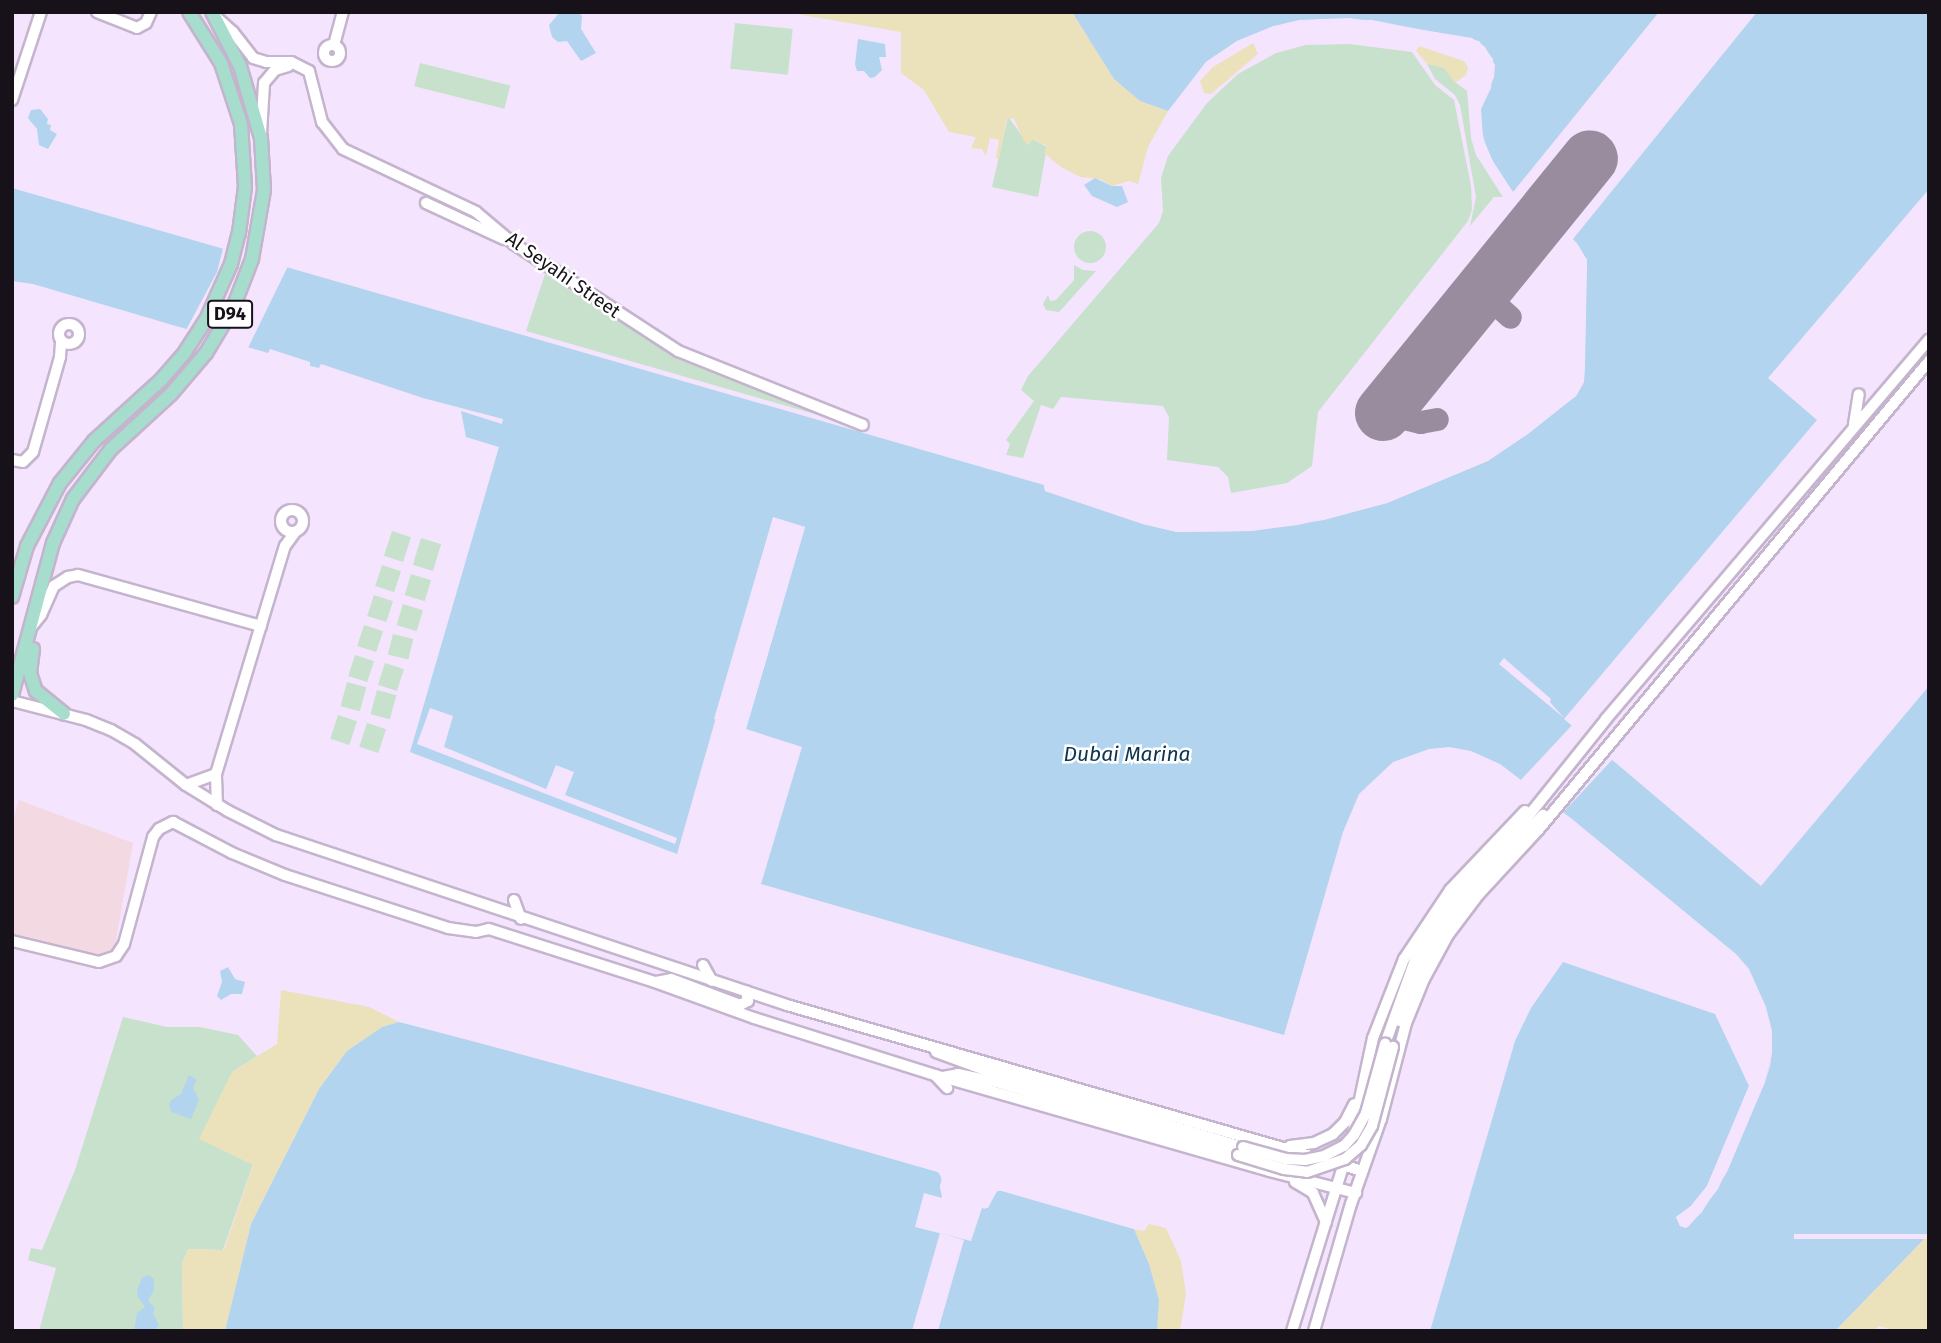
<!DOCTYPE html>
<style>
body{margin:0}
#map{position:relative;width:1941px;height:1343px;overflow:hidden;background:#f4e4fe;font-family:"Fira Sans",sans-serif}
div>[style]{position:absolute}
.industrial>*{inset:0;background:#f3dae2}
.green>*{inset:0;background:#c7e1cc;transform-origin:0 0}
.round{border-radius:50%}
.sand>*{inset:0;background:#ebe2bc}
.water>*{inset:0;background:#b3d4ee}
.pier>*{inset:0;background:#f4e4fe;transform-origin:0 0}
.taxiway>*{height:23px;margin:-11.5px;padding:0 11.5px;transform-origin:11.5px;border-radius:11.5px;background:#988c9e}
.runway>*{height:56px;margin:-28px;padding:0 28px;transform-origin:28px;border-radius:28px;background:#988c9e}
.roads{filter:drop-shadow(2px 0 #c4b4cd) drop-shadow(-2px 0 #c4b4cd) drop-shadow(0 2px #c4b4cd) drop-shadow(0 -2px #c4b4cd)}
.minor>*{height:10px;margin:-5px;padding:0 5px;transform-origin:5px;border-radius:5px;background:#fff}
.minor>.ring{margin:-5px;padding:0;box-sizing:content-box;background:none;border:10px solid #fff;border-radius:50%}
.major>*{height:12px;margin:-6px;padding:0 6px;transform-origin:6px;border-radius:6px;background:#a6ddcd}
.bridges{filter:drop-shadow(2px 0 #c4b4cd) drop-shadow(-2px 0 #c4b4cd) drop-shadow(0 2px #c4b4cd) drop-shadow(0 -2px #c4b4cd)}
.minor-bridge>*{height:10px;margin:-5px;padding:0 5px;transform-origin:5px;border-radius:5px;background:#fff}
span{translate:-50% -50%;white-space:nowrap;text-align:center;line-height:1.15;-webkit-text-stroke:5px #fff;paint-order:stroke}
.shield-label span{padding:2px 5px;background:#fff;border:2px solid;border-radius:5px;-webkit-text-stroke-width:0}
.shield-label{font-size:18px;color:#17111a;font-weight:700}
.street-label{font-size:19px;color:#17111a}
.water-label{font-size:21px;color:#0c354f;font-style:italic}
.frame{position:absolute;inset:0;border:14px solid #17111a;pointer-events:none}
</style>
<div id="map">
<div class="industrial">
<div style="clip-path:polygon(19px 800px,133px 843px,115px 946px,100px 957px,12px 934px,12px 824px)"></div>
</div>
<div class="green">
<div style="left:735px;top:23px;width:58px;height:46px;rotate:6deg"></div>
<div style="clip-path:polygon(1349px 44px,1412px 52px,1435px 85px,1454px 100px,1471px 186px,1472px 210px,1468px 221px,1318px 412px,1312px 466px,1287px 483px,1231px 493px,1228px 477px,1218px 467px,1167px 460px,1169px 417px,1163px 406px,1061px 397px,1053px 409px,1041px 405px,1023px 458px,1006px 455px,1010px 444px,1006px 440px,1034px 401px,1021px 390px,1028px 376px,1159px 223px,1163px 211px,1161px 178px,1168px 156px,1207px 103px,1238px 74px,1276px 53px,1306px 45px)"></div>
<div style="left:420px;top:63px;width:93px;height:24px;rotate:14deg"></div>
<div style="clip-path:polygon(1433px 63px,1444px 68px,1455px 82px,1467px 91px,1471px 138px,1476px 155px,1503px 197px,1494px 197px,1470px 226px,1476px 197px,1460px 105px,1455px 95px,1435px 79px,1427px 64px)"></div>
<div style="clip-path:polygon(1008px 117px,1029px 145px,1032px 139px,1047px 147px,1038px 197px,992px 187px)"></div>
<div class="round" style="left:1074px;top:231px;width:32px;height:32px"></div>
<div style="clip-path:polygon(1074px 265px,1083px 270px,1096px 271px,1059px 312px,1046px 310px,1043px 304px,1048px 295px,1050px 301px,1056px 300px,1074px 280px)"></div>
<div style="clip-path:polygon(545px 274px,668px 353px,825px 417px,526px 331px)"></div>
<div style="left:392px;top:531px;width:20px;height:26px;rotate:18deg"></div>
<div style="left:421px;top:538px;width:21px;height:28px;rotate:17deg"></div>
<div style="left:382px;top:565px;width:20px;height:22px;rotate:18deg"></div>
<div style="left:411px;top:574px;width:21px;height:22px;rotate:17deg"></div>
<div style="left:374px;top:595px;width:20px;height:22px;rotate:18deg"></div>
<div style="left:403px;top:604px;width:21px;height:22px;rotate:17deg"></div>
<div style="left:364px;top:625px;width:20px;height:22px;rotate:18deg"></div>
<div style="left:393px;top:634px;width:21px;height:21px;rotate:14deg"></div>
<div style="left:355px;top:655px;width:20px;height:22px;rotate:18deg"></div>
<div style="left:385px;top:663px;width:20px;height:23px;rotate:18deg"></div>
<div style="left:347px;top:682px;width:20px;height:25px;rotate:15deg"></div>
<div style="left:377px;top:690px;width:20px;height:25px;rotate:15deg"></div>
<div style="left:338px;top:715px;width:20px;height:25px;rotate:18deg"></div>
<div style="left:367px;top:723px;width:20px;height:25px;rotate:18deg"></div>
<div style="clip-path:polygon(123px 1017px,167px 1027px,200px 1027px,238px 1035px,257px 1056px,232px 1072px,253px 1164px,223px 1250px,188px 1249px,182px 1264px,183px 1331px,39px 1331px,56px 1268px,28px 1260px,31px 1248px,42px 1250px,75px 1170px)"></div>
</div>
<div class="sand">
<div style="clip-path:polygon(785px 12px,1072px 12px,1114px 79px,1140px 101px,1168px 111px,1148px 147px,1138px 184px,1129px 181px,1112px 186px,1100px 179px,1080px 177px,1061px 167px,1044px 153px,1047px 146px,1032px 139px,1029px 145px,1024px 141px,1014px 119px,1007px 118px,999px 159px,996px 158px,999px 140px,990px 138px,986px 156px,982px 149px,971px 148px,976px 137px,949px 132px,924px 90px,901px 73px,901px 32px)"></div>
<div style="clip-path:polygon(1253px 43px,1258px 54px,1211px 94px,1204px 93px,1200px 81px,1213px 67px)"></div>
<div style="clip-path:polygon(1419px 46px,1464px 61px,1468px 68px,1466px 75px,1455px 83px,1444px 68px,1427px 64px,1416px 51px)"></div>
<div style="clip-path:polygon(281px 990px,369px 1007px,399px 1022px,382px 1027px,347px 1051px,319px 1089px,251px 1224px,225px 1331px,183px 1331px,182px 1264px,188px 1249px,224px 1250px,253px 1165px,199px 1139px,232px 1072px,277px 1044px)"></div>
<div style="clip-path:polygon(1149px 1224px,1166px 1228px,1181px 1261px,1186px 1294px,1180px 1331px,1157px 1331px,1149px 1264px,1134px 1229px,1144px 1231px)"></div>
<div style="clip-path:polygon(1929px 1234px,1929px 1331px,1895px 1331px,1879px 1326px,1874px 1331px,1835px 1331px)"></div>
</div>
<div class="water">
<div style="clip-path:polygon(560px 12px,578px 12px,582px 16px,581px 29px,596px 53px,581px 61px,567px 41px,558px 42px,552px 37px,549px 25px)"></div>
<div style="clip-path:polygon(1072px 12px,1929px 12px,1929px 189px,1768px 378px,1817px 420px,1564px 719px,1761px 886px,1929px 686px,1929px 1234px,1835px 1331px,1430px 1331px,1515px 1041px,1531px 1008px,1563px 962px,1715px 1014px,1749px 1086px,1707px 1186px,1691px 1206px,1676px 1217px,1680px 1226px,1686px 1228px,1702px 1212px,1727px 1172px,1765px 1082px,1772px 1053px,1772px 1031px,1766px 1007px,1749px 969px,1736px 954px,1572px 819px,1500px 764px,1471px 751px,1449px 747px,1429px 749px,1393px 762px,1359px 794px,1343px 832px,1284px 1035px,761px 884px,802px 747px,746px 729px,805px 527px,773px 518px,677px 854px,410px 752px,499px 447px,466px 437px,461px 411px,502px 424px,503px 419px,423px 398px,321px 364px,319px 368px,310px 366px,310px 362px,270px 349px,268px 353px,33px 284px,12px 281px,12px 188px,1044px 485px,1045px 491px,1143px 524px,1177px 532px,1251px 531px,1298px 525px,1387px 503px,1487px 461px,1576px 396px,1584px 382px,1585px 365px,1587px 260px,1577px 243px,1513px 192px,1487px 152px,1481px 127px,1481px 109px,1491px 88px,1493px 59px,1479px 41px,1372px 20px,1320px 19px,1274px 26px,1237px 41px,1206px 62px,1168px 111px,1140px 101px,1114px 79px)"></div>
<div style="clip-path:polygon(858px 39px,885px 44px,886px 57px,879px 57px,882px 70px,875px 77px,870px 78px,864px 71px,857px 71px,855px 64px)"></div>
<div style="clip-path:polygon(40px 109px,48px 119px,47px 124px,51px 125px,50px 130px,57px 134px,48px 149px,39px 145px,37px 129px,28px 118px,31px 110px)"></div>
<div style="clip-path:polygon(1095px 178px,1112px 186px,1122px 186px,1128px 202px,1117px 207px,1092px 196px,1084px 185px)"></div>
<div style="clip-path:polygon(228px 967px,235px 979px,245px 982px,242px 994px,231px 994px,221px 1000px,217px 996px,222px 982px,220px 971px)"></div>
<div style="clip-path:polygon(399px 1022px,553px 1062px,938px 1172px,942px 1179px,940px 1186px,942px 1198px,924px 1193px,915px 1227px,971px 1241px,982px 1208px,985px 1209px,998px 1190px,1134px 1229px,1149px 1264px,1159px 1300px,1157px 1331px,225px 1331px,251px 1224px,319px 1089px,347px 1051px,382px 1027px)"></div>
<div style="clip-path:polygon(189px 1075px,197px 1080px,193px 1087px,199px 1100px,191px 1119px,171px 1112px,169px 1105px,171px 1100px,181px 1094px)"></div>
<div style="clip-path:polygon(148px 1275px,154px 1279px,154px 1290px,148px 1301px,155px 1308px,153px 1313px,159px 1326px,153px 1330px,134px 1331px,137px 1313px,145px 1307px,138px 1297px,137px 1290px,142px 1278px)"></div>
</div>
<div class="pier">
<div style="clip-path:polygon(1659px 12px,1757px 12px,1573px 239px,1587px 260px,1584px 382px,1576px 396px,1528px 434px,1488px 461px,1387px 503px,1324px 520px,1251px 531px,1177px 532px,1143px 524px,1045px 491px,1044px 486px,1144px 521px,1177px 528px,1251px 527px,1323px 516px,1386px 500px,1486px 458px,1526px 431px,1573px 394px,1580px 381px,1583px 261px,1575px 245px,1511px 194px,1484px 153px,1477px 127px,1477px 109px,1491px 76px,1492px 66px,1477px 44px,1371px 23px,1320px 22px,1275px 29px,1254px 36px,1221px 55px,1197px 77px,1171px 113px,1167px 114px,1206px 62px,1237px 41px,1274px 26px,1299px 20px,1350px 18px,1472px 38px,1485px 47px,1495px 65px,1494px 77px,1481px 109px,1483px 138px,1497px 171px,1513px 192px)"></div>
<div style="clip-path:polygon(224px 245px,289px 264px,247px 350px,185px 332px,217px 272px)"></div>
<div style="clip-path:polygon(773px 517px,805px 527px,746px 729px,743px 728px,801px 529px,776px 522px,717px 720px,714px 719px)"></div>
<div style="clip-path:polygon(1504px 658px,1551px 699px,1550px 702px,1564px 718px,1499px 664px)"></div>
<div style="clip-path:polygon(430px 708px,453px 716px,444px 747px,546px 789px,556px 765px,574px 772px,565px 795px,677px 838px,675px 844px,417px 744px)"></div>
<div style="left:1574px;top:723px;width:53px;height:79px;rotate:43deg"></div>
<div style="clip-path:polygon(400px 1019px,554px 1058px,939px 1169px,946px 1178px,943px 1194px,940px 1189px,942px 1175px,938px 1172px,692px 1101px,395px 1020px)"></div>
<div style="clip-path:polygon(1772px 1053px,1770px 1066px,1765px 1082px,1718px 1189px,1690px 1225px,1686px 1228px,1680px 1226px,1676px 1217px,1691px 1206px,1707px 1186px,1749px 1086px,1752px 1087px,1711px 1187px,1693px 1209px,1680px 1218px,1682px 1223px,1687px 1223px,1715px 1187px,1761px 1084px,1765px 1082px)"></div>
<div style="clip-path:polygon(997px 1187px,1135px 1225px,1138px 1230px,1004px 1191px,997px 1191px,988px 1208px,982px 1208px,991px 1192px)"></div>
<div style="left:940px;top:1233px;width:25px;height:102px;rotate:16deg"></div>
<div style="left:1929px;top:1234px;width:5px;height:135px;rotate:90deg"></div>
</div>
<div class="taxiway">
<div style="left:1490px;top:280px;width:10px;rotate:114deg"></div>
<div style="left:1486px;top:289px;width:9px;rotate:72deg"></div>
<div style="left:1489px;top:298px;width:28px;rotate:42deg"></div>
<div style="left:1408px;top:382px;width:26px;rotate:141deg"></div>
<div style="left:1388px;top:398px;width:7px;rotate:90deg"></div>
<div style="left:1388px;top:405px;width:8px;rotate:45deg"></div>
<div style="left:1394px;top:411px;width:9px;rotate:-18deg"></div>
<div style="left:1403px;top:408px;width:17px;rotate:-50deg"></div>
<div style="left:1414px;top:395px;width:29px;rotate:-78deg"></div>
<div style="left:1393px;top:401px;width:17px;rotate:66deg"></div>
<div style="left:1400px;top:417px;width:21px;rotate:14deg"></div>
<div style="left:1420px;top:422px;width:17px;rotate:-10deg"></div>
</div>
<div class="runway">
<div style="left:1383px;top:413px;width:328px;rotate:-50.9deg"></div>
</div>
<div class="roads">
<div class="minor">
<div style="left:97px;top:12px;width:43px;rotate:21.8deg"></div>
<div style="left:137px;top:28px;width:10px;rotate:-29deg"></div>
<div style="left:146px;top:23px;width:12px;rotate:-66deg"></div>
<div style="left:215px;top:16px;width:24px;rotate:42deg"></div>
<div style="left:233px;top:32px;width:33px;rotate:52deg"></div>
<div style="left:253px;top:58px;width:14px;rotate:17deg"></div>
<div style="left:266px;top:62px;width:25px"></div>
<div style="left:291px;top:62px;width:20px;rotate:27deg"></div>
<div style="left:309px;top:71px;width:53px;rotate:75.7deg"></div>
<div style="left:322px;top:122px;width:34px;rotate:52deg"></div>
<div style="left:343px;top:149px;width:147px;rotate:25.3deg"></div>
<div style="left:476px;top:212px;width:50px;rotate:40.1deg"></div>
<div style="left:514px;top:244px;width:196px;rotate:33.1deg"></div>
<div style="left:678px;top:351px;width:199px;rotate:21.8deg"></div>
<div class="ring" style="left:324px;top:45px;width:6px;height:6px"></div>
<div style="left:334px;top:45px;width:34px;rotate:-75deg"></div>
<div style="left:12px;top:100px;width:93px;rotate:-71.8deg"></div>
<div style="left:261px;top:134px;width:51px;rotate:-86.6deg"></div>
<div style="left:264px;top:83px;width:17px;rotate:-50deg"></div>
<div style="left:275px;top:70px;width:14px;rotate:-17deg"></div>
<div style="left:426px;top:203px;width:86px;rotate:24.8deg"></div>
<div class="ring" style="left:59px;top:324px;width:10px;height:10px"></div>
<div style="left:1854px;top:424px;width:30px;rotate:-81deg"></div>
<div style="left:12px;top:460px;width:11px;rotate:10deg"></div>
<div style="left:23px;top:462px;width:14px;rotate:-45deg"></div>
<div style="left:33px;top:452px;width:99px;rotate:-74.1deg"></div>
<div style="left:60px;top:357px;width:16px;rotate:-86deg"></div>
<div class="ring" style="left:281px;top:510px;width:12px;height:12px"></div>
<div style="left:32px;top:626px;width:14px;rotate:-51deg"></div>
<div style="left:41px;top:615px;width:32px;rotate:-66deg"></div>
<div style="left:54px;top:586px;width:17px;rotate:-33deg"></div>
<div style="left:68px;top:577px;width:10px;rotate:-11deg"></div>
<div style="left:78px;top:575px;width:190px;rotate:15.6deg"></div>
<div style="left:12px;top:701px;width:76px;rotate:14.4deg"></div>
<div style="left:86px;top:720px;width:27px;rotate:22deg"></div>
<div style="left:111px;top:730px;width:28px;rotate:30deg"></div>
<div style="left:135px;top:744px;width:65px;rotate:38.8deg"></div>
<div style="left:186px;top:785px;width:49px;rotate:31.8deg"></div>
<div style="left:228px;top:811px;width:54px;rotate:26.6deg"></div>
<div style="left:276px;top:835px;width:539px;rotate:18.4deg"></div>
<div style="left:787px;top:1005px;width:599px;rotate:16.08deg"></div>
<div style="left:186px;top:785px;width:32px;rotate:-20deg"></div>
<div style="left:217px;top:805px;width:31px;rotate:-92deg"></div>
<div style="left:216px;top:774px;width:238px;rotate:-73.2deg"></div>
<div style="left:285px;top:546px;width:17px;rotate:-54deg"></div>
<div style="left:514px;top:900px;width:20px;rotate:70deg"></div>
<div style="left:12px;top:941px;width:89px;rotate:13.6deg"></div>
<div style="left:99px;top:962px;width:18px;rotate:-19deg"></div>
<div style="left:116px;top:956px;width:14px;rotate:-56deg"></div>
<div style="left:124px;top:944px;width:111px;rotate:-74.8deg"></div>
<div style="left:153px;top:837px;width:10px;rotate:-53deg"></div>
<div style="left:159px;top:829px;width:16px;rotate:-27deg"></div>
<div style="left:173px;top:822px;width:67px;rotate:27.7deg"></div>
<div style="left:232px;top:853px;width:57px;rotate:22.5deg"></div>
<div style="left:285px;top:875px;width:171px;rotate:18deg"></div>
<div style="left:448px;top:928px;width:28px;rotate:8deg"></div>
<div style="left:476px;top:932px;width:13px;rotate:-13deg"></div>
<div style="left:489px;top:929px;width:174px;rotate:17.7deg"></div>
<div style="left:655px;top:982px;width:105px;rotate:20deg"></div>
<div style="left:754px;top:1018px;width:190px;rotate:17.5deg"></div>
<div style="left:935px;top:1075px;width:348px;rotate:16deg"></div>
<div style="left:1269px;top:1171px;width:90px;rotate:14.2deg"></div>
<div style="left:703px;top:965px;width:18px;rotate:61deg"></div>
<div style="left:656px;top:982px;width:15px;rotate:-11deg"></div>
<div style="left:671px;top:979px;width:74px;rotate:20.6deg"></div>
<div style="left:740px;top:1005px;width:9px;rotate:-27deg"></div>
<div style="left:748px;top:1001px;width:10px;rotate:-101deg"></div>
<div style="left:1400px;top:1021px;width:64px;rotate:-67.9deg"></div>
<div style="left:1424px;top:962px;width:48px;rotate:-59.7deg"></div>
<div style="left:1448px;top:921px;width:58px;rotate:-51.3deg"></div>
<div style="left:1484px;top:876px;width:85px;rotate:-46deg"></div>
<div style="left:1385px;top:1044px;width:89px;rotate:-70.3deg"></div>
<div style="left:1415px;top:960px;width:67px;rotate:-57.7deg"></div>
<div style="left:1451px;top:903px;width:106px;rotate:-48.1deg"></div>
<div style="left:1522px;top:824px;width:134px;rotate:-51.3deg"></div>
<div style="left:1606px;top:719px;width:498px;rotate:-49.6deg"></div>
<div style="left:936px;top:1052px;width:64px;rotate:20.1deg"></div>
<div style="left:996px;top:1074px;width:258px;rotate:16.5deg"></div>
<div style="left:935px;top:1075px;width:18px;rotate:47deg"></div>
<div style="left:943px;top:1077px;width:15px;rotate:-11deg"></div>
<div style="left:958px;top:1074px;width:39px;rotate:12deg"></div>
<div style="left:996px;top:1082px;width:253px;rotate:16.8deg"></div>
<div style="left:1353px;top:1132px;width:96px;rotate:-78deg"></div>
<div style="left:1373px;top:1038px;width:85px;rotate:-68.6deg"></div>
<div style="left:1404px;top:959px;width:83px;rotate:-56.3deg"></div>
<div style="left:1450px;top:890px;width:109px;rotate:-46.5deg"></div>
<div style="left:1290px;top:1146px;width:24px;rotate:-7deg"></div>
<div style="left:1314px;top:1143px;width:21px;rotate:-25deg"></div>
<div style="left:1333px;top:1134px;width:17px;rotate:-45deg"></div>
<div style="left:1345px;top:1122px;width:20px;rotate:-63deg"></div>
<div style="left:1295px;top:1182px;width:21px;rotate:31deg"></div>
<div style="left:1313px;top:1193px;width:32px;rotate:66deg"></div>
<div style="left:1292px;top:1331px;width:179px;rotate:-72.8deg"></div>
<div style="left:1314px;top:1331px;width:132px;rotate:-73.8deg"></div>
<div style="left:1351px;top:1204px;width:90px;rotate:-70.6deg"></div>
<div style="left:1381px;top:1119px;width:99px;rotate:-75.4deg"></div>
<div style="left:1406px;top:1023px;width:48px;rotate:-67.8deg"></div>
<div style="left:1424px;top:979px;width:50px;rotate:-61.4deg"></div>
<div style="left:1448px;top:935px;width:51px;rotate:-52.9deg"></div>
<div style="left:1479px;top:894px;width:88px;rotate:-47.3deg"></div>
<div style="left:1539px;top:829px;width:609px;rotate:-50.19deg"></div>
</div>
<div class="major">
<div style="left:12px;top:597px;width:53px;rotate:-73.6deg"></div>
<div style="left:27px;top:546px;width:71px;rotate:-62.4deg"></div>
<div style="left:60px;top:483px;width:54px;rotate:-51deg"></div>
<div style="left:94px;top:441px;width:91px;rotate:-42.3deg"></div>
<div style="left:161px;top:380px;width:37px;rotate:-49deg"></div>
<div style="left:185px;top:352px;width:38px;rotate:-57deg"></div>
<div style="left:206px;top:320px;width:61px;rotate:-65.9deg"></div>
<div style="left:231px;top:264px;width:32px;rotate:-76deg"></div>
<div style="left:239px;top:233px;width:46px;rotate:-82.6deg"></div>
<div style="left:245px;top:187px;width:63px;rotate:-93.6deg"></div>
<div style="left:241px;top:124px;width:64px;rotate:-108.2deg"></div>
<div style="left:221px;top:63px;width:60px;rotate:-122.1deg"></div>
<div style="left:33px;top:649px;width:24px;rotate:97deg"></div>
<div style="left:30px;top:673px;width:19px;rotate:72deg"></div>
<div style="left:36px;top:691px;width:36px;rotate:39deg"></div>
<div style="left:12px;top:695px;width:157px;rotate:-74.9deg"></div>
<div style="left:53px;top:543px;width:48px;rotate:-65.6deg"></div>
<div style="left:73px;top:499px;width:63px;rotate:-52.8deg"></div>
<div style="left:111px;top:449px;width:81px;rotate:-42.5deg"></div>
<div style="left:171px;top:394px;width:54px;rotate:-49.5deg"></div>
<div style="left:206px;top:353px;width:52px;rotate:-59deg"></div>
<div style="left:233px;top:308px;width:53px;rotate:-68.8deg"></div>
<div style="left:252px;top:259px;width:70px;rotate:-80.1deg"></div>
<div style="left:264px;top:190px;width:52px;rotate:-93.3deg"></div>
<div style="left:261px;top:138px;width:75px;rotate:-106.3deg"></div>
<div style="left:240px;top:66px;width:61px;rotate:-117.4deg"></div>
</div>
</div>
<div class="bridges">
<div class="minor-bridge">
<div style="left:1243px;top:1147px;width:45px;rotate:15.6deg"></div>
<div style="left:1286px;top:1159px;width:19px;rotate:3deg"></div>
<div style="left:1305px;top:1160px;width:19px;rotate:-12deg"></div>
<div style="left:1324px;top:1156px;width:22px;rotate:-27deg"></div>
<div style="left:1344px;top:1146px;width:15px;rotate:-48deg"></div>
<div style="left:1354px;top:1135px;width:25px;rotate:-61deg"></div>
<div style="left:1366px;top:1113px;width:72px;rotate:-74.6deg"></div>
<div style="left:1238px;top:1155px;width:48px;rotate:16.9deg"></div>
<div style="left:1284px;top:1169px;width:23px;rotate:7deg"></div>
<div style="left:1307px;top:1172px;width:40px;rotate:-18.9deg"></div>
<div style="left:1345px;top:1159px;width:21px;rotate:-41deg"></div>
<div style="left:1361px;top:1145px;width:22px;rotate:-60deg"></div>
<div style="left:1372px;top:1126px;width:82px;rotate:-75.1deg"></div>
</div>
</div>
<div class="shield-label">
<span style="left:230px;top:314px">D94</span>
</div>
<div class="street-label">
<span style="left:563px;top:275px;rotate:35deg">Al Seyahi Street</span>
</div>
<div class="water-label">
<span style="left:1127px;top:754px">Dubai Marina</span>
</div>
<div class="frame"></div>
</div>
